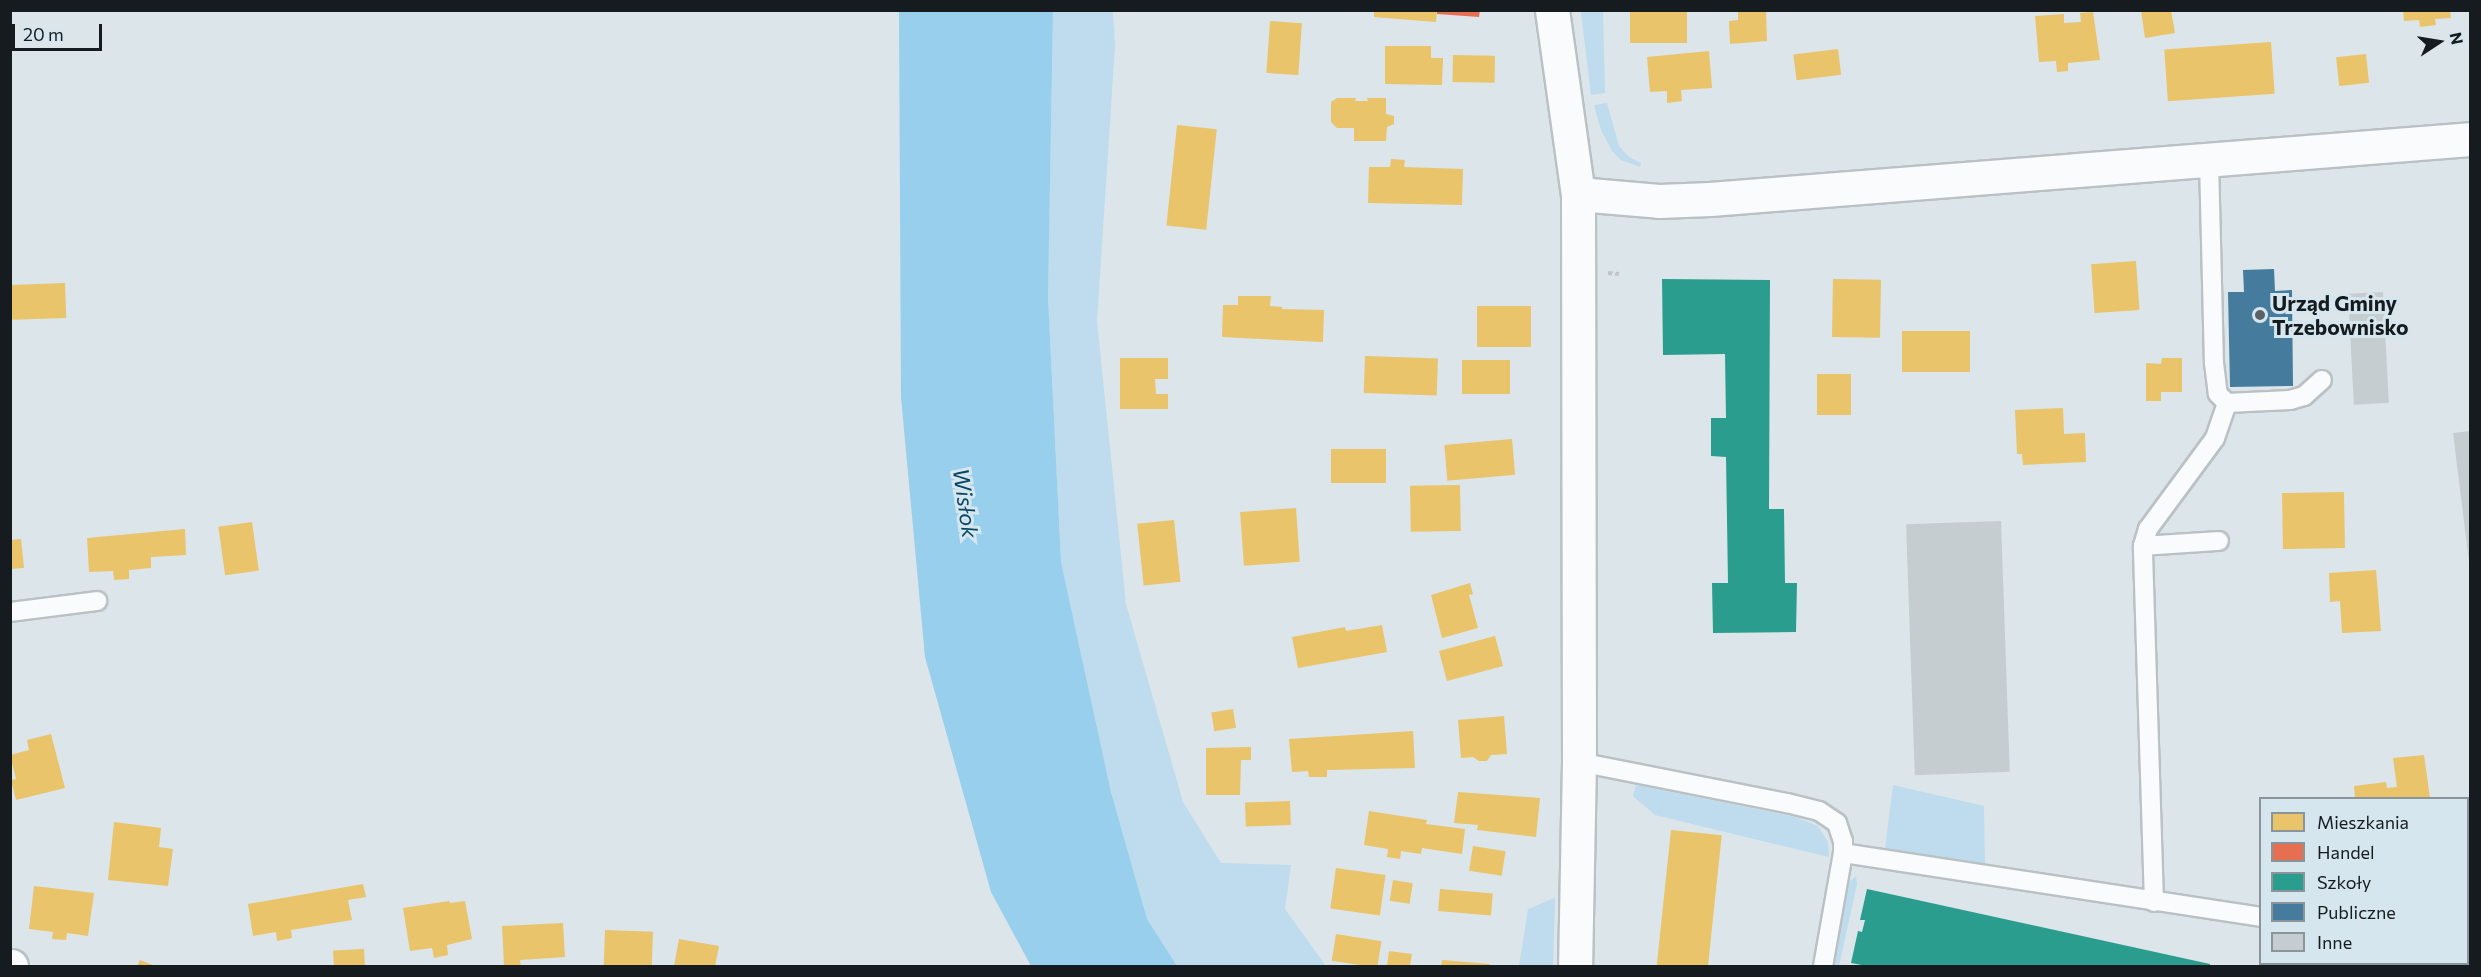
<!DOCTYPE html>
<meta charset="utf-8">
<style>
body{margin:0}
#map{position:relative;width:2481px;height:977px;overflow:hidden;background:#dce5e9;font-family:Commissioner,sans-serif}
div>[style]{position:absolute}
.green>*{inset:0;background:#bedced}
.water>*{inset:0;background:#97cfec}
.homes>*{inset:0;background:#e9c46a;transform-origin:0 0}
.shops>*{inset:0;background:#e76f51}
.schools>*{inset:0;background:#2a9d8f}
.public>*{inset:0;background:#457b9d}
.building>*{inset:0;background:#c6cdd0;transform-origin:0 0}
.path>*{height:4px;margin-top:-2px;transform-origin:0;background:repeating-linear-gradient(90deg,#c2c5c7 0 4.5px,transparent 0 7.5px)}
.roads{filter:drop-shadow(2px 0 #bac1c5) drop-shadow(-2px 0 #bac1c5) drop-shadow(0 2px #bac1c5) drop-shadow(0 -2px #bac1c5)}
.lane>*{height:18px;margin:-9px;padding:0 9px;transform-origin:9px;border-radius:9px;background:#fafbfc}
.street>*{height:33px;margin:-16.5px;padding:0 16.5px;transform-origin:16.5px;border-radius:16.5px;background:#fafbfc}
.secondary>*{height:33px;margin:-16.5px;padding:0 16.5px;transform-origin:16.5px;border-radius:16.5px;background:#fafbfc}
.dots>*{width:16px;height:16px;translate:-50% -50%;box-sizing:border-box;border:3px solid #d6e6ef;border-radius:50%}
span{translate:-50% -50%;white-space:nowrap;text-align:center;line-height:1.15;-webkit-text-stroke:6px #d6e6ef;paint-order:stroke}
.poi-label{font-size:21px;color:#151b1e;font-weight:700}
.left{translate:0 -50%;text-align:left}
.water-label{font-size:22px;color:#084763;font-style:italic}
.frame{position:absolute;inset:0;border:12px solid #151b1e;pointer-events:none}
.legend{position:absolute;left:2259px;top:797px;width:210px;height:168px;box-sizing:border-box;background:#d6e6ef;border:2px solid #89959b;margin:0;padding:8px 10px;list-style:none;font-size:18px;color:#151b1e}
.legend li{display:flex;align-items:center;gap:12px;height:30px}
.legend b{width:30px;border:2px solid #89959b}
.north{position:absolute;left:2409px;top:12px;width:60px;height:60px;-webkit-text-stroke:4px #d6e6ef;paint-order:stroke;rotate:78deg;font-size:16px;font-weight:700;line-height:24px;text-align:center;color:#151b1e}
.north::after{content:'';display:block;margin:auto;width:21px;height:27px;background:#151b1e;clip-path:polygon(50% 0,100% 100%,50% 72%,0 100%)}
.scale{position:absolute;left:12px;top:24px;width:90px;height:27px;box-sizing:border-box;border:3px solid #151b1e;border-top:0;padding-left:8px;font-size:18px;line-height:21px;white-space:nowrap;color:#151b1e;-webkit-text-stroke:4px #d6e6ef;paint-order:stroke}
</style>
<div id="map">
<div class="green">
<div style="clip-path:polygon(1053px 11px,1113px 11px,1115px 46px,1097px 321px,1126px 604px,1183px 802px,1221px 863px,1291px 865px,1285px 909px,1326px 966px,1177px 966px,1147px 919px,1111px 792px,1061px 562px,1048px 297px)"></div>
<div style="clip-path:polygon(1603px 11px,1605px 93px,1591px 95px,1581px 12px)"></div>
<div style="clip-path:polygon(1607px 103px,1619px 146px,1629px 157px,1641px 163px,1640px 167px,1621px 160px,1612px 151px,1601px 130px,1594px 105px)"></div>
<div style="clip-path:polygon(1636px 785px,1795px 817px,1818px 826px,1828px 842px,1829px 857px,1655px 815px,1633px 796px)"></div>
<div style="clip-path:polygon(1893px 785px,1984px 806px,1985px 867px,1885px 849px)"></div>
<div style="clip-path:polygon(1856px 876px,1857px 884px,1839px 966px,1832px 966px,1847px 884px)"></div>
<div style="clip-path:polygon(1555px 898px,1553px 966px,1519px 966px,1528px 909px)"></div>
</div>
<div class="water">
<div style="clip-path:polygon(899px 11px,1053px 11px,1048px 297px,1061px 562px,1111px 792px,1147px 919px,1177px 966px,1031px 966px,991px 892px,925px 657px,901px 397px)"></div>
</div>
<div class="homes">
<div style="clip-path:polygon(1374px 10px,1437px 10px,1436px 22px,1374px 17px)"></div>
<div style="left:1630px;top:10px;width:57px;height:33px"></div>
<div style="clip-path:polygon(1738px 10px,1766px 10px,1767px 41px,1730px 44px,1729px 21px,1738px 20px)"></div>
<div style="clip-path:polygon(2141px 10px,2171px 10px,2175px 33px,2145px 38px)"></div>
<div style="clip-path:polygon(2403px 10px,2450px 10px,2451px 18px,2435px 19px,2436px 25px,2420px 27px,2419px 20px,2404px 21px)"></div>
<div style="clip-path:polygon(2093px 12px,2100px 60px,2068px 63px,2068px 71px,2057px 72px,2056px 61px,2039px 62px,2035px 16px,2064px 14px,2064px 23px,2081px 22px,2080px 13px)"></div>
<div style="left:1270px;top:21px;width:32px;height:52px;rotate:4deg"></div>
<div style="left:2271px;top:42px;width:52px;height:107px;rotate:86deg"></div>
<div style="clip-path:polygon(1385px 46px,1431px 46px,1431px 58px,1443px 58px,1442px 85px,1385px 84px)"></div>
<div style="left:1838px;top:49px;width:26px;height:45px;rotate:83deg"></div>
<div style="clip-path:polygon(1709px 51px,1712px 88px,1681px 90px,1682px 101px,1667px 103px,1667px 91px,1650px 92px,1647px 57px)"></div>
<div style="left:2366px;top:54px;width:29px;height:30px;rotate:84deg"></div>
<div style="left:1453px;top:55px;width:42px;height:27px;rotate:1deg"></div>
<div style="clip-path:polygon(1337px 98px,1356px 98px,1355px 101px,1368px 101px,1367px 98px,1386px 98px,1386px 114px,1394px 116px,1394px 124px,1387px 127px,1386px 141px,1354px 141px,1354px 128px,1337px 128px,1331px 122px,1331px 102px)"></div>
<div style="left:1177px;top:125px;width:40px;height:101px;rotate:6deg"></div>
<div style="clip-path:polygon(1391px 159px,1405px 160px,1404px 167px,1463px 169px,1462px 205px,1368px 203px,1369px 167px,1390px 167px)"></div>
<div style="left:2136px;top:261px;width:49px;height:45px;rotate:86deg"></div>
<div style="left:1833px;top:279px;width:48px;height:58px;rotate:1deg"></div>
<div style="left:65px;top:283px;width:35px;height:54px;rotate:88deg"></div>
<div style="clip-path:polygon(1238px 296px,1271px 296px,1270px 306px,1282px 307px,1282px 309px,1324px 310px,1323px 342px,1222px 337px,1223px 305px,1238px 305px)"></div>
<div style="left:1477px;top:306px;width:54px;height:41px"></div>
<div style="left:1902px;top:331px;width:68px;height:41px"></div>
<div style="left:1365px;top:356px;width:73px;height:37px;rotate:2deg"></div>
<div style="clip-path:polygon(1120px 358px,1168px 358px,1168px 379px,1155px 379px,1156px 394px,1168px 394px,1168px 409px,1120px 409px)"></div>
<div style="clip-path:polygon(2162px 358px,2182px 358px,2182px 392px,2161px 392px,2161px 401px,2146px 401px,2146px 363px,2161px 364px)"></div>
<div style="left:1462px;top:360px;width:48px;height:34px"></div>
<div style="left:1817px;top:374px;width:34px;height:41px"></div>
<div style="clip-path:polygon(2063px 408px,2064px 434px,2085px 433px,2086px 462px,2023px 465px,2022px 454px,2017px 454px,2015px 410px)"></div>
<div style="left:1512px;top:439px;width:36px;height:68px;rotate:85deg"></div>
<div style="left:1331px;top:449px;width:55px;height:34px"></div>
<div style="left:1460px;top:485px;width:46px;height:50px;rotate:89deg"></div>
<div style="left:2344px;top:492px;width:56px;height:62px;rotate:89deg"></div>
<div style="left:1296px;top:508px;width:54px;height:56px;rotate:86deg"></div>
<div style="left:1174px;top:520px;width:62px;height:37px;rotate:84deg"></div>
<div style="left:252px;top:522px;width:49px;height:34px;rotate:82deg"></div>
<div style="clip-path:polygon(185px 529px,186px 555px,151px 557px,151px 568px,129px 570px,129px 579px,114px 580px,113px 571px,89px 572px,87px 538px)"></div>
<div style="clip-path:polygon(21px 539px,24px 568px,10px 569px,10px 540px)"></div>
<div style="clip-path:polygon(2376px 570px,2381px 631px,2342px 633px,2340px 601px,2330px 602px,2329px 573px)"></div>
<div style="clip-path:polygon(1470px 583px,1473px 594px,1469px 595px,1478px 628px,1442px 638px,1431px 595px)"></div>
<div style="clip-path:polygon(1382px 625px,1387px 652px,1298px 668px,1292px 637px,1345px 627px,1346px 631px)"></div>
<div style="left:1495px;top:636px;width:31px;height:58px;rotate:75deg"></div>
<div style="left:1233px;top:709px;width:19px;height:22px;rotate:81deg"></div>
<div style="clip-path:polygon(1504px 716px,1507px 754px,1491px 755px,1487px 761px,1479px 761px,1473px 757px,1461px 758px,1458px 720px)"></div>
<div style="clip-path:polygon(1413px 731px,1415px 768px,1327px 770px,1327px 777px,1309px 777px,1308px 771px,1292px 772px,1289px 739px)"></div>
<div style="clip-path:polygon(51px 734px,65px 788px,16px 800px,11px 780px,16px 779px,10px 755px,29px 750px,27px 740px)"></div>
<div style="clip-path:polygon(1251px 747px,1251px 760px,1241px 760px,1240px 795px,1206px 795px,1206px 748px)"></div>
<div style="clip-path:polygon(2424px 755px,2430px 798px,2355px 798px,2354px 786px,2386px 782px,2387px 788px,2397px 787px,2393px 758px)"></div>
<div style="clip-path:polygon(1458px 792px,1540px 798px,1536px 837px,1477px 830px,1478px 825px,1454px 823px)"></div>
<div style="left:1290px;top:801px;width:24px;height:45px;rotate:88deg"></div>
<div style="clip-path:polygon(1369px 811px,1427px 820px,1426px 824px,1465px 829px,1462px 854px,1422px 848px,1421px 854px,1401px 851px,1400px 859px,1387px 857px,1388px 849px,1364px 845px)"></div>
<div style="clip-path:polygon(114px 822px,161px 828px,159px 847px,173px 849px,168px 886px,108px 880px)"></div>
<div style="left:1671px;top:830px;width:51px;height:136px;rotate:6deg"></div>
<div style="left:1473px;top:846px;width:33px;height:25px;rotate:9deg"></div>
<div style="left:1336px;top:868px;width:50px;height:41px;rotate:8deg"></div>
<div style="left:1393px;top:880px;width:20px;height:21px;rotate:9deg"></div>
<div style="clip-path:polygon(363px 884px,366px 897px,348px 900px,352px 920px,291px 930px,292px 938px,277px 941px,276px 932px,253px 936px,248px 904px)"></div>
<div style="clip-path:polygon(34px 886px,94px 893px,88px 936px,67px 933px,66px 940px,52px 939px,53px 932px,29px 929px)"></div>
<div style="left:1440px;top:889px;width:53px;height:22px;rotate:5deg"></div>
<div style="clip-path:polygon(449px 901px,450px 903px,465px 901px,472px 939px,447px 945px,448px 955px,434px 958px,432px 948px,410px 951px,403px 908px)"></div>
<div style="clip-path:polygon(563px 923px,565px 957px,520px 960px,521px 966px,504px 966px,502px 926px)"></div>
<div style="left:605px;top:930px;width:48px;height:36px;rotate:2deg"></div>
<div style="left:1336px;top:934px;width:46px;height:27px;rotate:9deg"></div>
<div style="clip-path:polygon(679px 939px,719px 946px,715px 966px,674px 966px)"></div>
<div style="left:364px;top:949px;width:17px;height:31px;rotate:87deg"></div>
<div style="clip-path:polygon(1389px 951px,1412px 954px,1410px 966px,1387px 966px)"></div>
<div style="clip-path:polygon(140px 960px,155px 966px,137px 966px)"></div>
<div style="clip-path:polygon(1442px 960px,1490px 964px,1489px 966px,1441px 966px)"></div>
</div>
<div class="shops">
<div style="clip-path:polygon(1437px 10px,1480px 10px,1479px 17px,1437px 14px)"></div>
</div>
<div class="schools">
<div style="clip-path:polygon(1662px 279px,1770px 280px,1769px 509px,1784px 509px,1785px 583px,1797px 583px,1796px 632px,1713px 633px,1712px 583px,1728px 583px,1726px 457px,1711px 456px,1711px 418px,1726px 418px,1725px 354px,1663px 355px)"></div>
<div style="clip-path:polygon(1867px 889px,2210px 964px,2210px 966px,1867px 966px,1851px 963px,1858px 931px,1862px 932px,1865px 920px,1860px 920px)"></div>
</div>
<div class="public">
<div style="clip-path:polygon(2274px 269px,2275px 291px,2292px 290px,2293px 386px,2230px 387px,2228px 292px,2244px 292px,2243px 270px)"></div>
</div>
<div class="building">
<div style="left:2383px;top:292px;width:111px;height:35px;rotate:87deg"></div>
<div style="clip-path:polygon(2470px 431px,2470px 562px,2469px 562px,2453px 433px)"></div>
<div style="left:2001px;top:521px;width:251px;height:95px;rotate:88deg"></div>
</div>
<div class="path">
<div style="left:1608px;top:273px;width:11px;rotate:5deg"></div>
</div>
<div class="roads">
<div class="lane">
<div style="left:2209px;top:160px;width:203px;rotate:88.6deg"></div>
<div style="left:2214px;top:363px;width:31px;rotate:83deg"></div>
<div style="left:2218px;top:394px;width:13px;rotate:45deg"></div>
<div style="left:2227px;top:403px;width:63px;rotate:-2.7deg"></div>
<div style="left:2290px;top:400px;width:15px;rotate:-16deg"></div>
<div style="left:2304px;top:396px;width:24px;rotate:-42deg"></div>
<div style="left:2143px;top:546px;width:76px;rotate:-3.8deg"></div>
<div style="left:10px;top:612px;width:88px;rotate:-7.2deg"></div>
<div style="left:1579px;top:762px;width:212px;rotate:11.2deg"></div>
<div style="left:1787px;top:803px;width:33px;rotate:14deg"></div>
<div style="left:1819px;top:811px;width:22px;rotate:34deg"></div>
<div style="left:1837px;top:823px;width:19px;rotate:72deg"></div>
<div style="left:1843px;top:841px;width:12px;rotate:90deg"></div>
<div style="left:1843px;top:853px;width:115px;rotate:100deg"></div>
<div style="left:1843px;top:853px;width:422px;rotate:8.7deg"></div>
<div style="left:2154px;top:902px;width:356px;rotate:-91.8deg"></div>
<div style="left:2143px;top:546px;width:18px;rotate:-74deg"></div>
<div style="left:2148px;top:529px;width:113px;rotate:-53.6deg"></div>
<div style="left:2215px;top:438px;width:37px;rotate:-71deg"></div>
<div style="left:2430px;top:964px;width:3px;rotate:45deg"></div>
</div>
<div class="street">
<div style="left:10px;top:966px;width:1px"></div>
</div>
<div class="secondary">
<div style="left:1552px;top:10px;width:186px;rotate:82deg"></div>
<div style="left:1578px;top:194px;width:568px;rotate:89.9deg"></div>
<div style="left:1579px;top:762px;width:204px;rotate:91.1deg"></div>
<div style="left:1578px;top:194px;width:81px;rotate:4.9deg"></div>
<div style="left:1659px;top:201px;width:51px;rotate:-2.2deg"></div>
<div style="left:1710px;top:199px;width:762px;rotate:-4.51deg"></div>
</div>
</div>
<div class="dots">
<div style="left:2260px;top:315px;background:#5b6265"></div>
</div>
<div class="poi-label">
<span class="left" style="left:2272px;top:315px">Urząd Gminy<br>Trzebownisko</span>
</div>
<div class="water-label">
<span style="left:966px;top:503px;rotate:82deg">Wisłok</span>
</div>
<div class="frame"></div>
<ul class="legend">
<li><b style="height:16px;background:#e9c46a"></b>Mieszkania</li>
<li><b style="height:16px;background:#e76f51"></b>Handel</li>
<li><b style="height:16px;background:#2a9d8f"></b>Szkoły</li>
<li><b style="height:16px;background:#457b9d"></b>Publiczne</li>
<li><b style="height:16px;background:#c6cdd0"></b>Inne</li>
</ul>
<div class="north">N</div>
<div class="scale">20 m</div>
</div>
